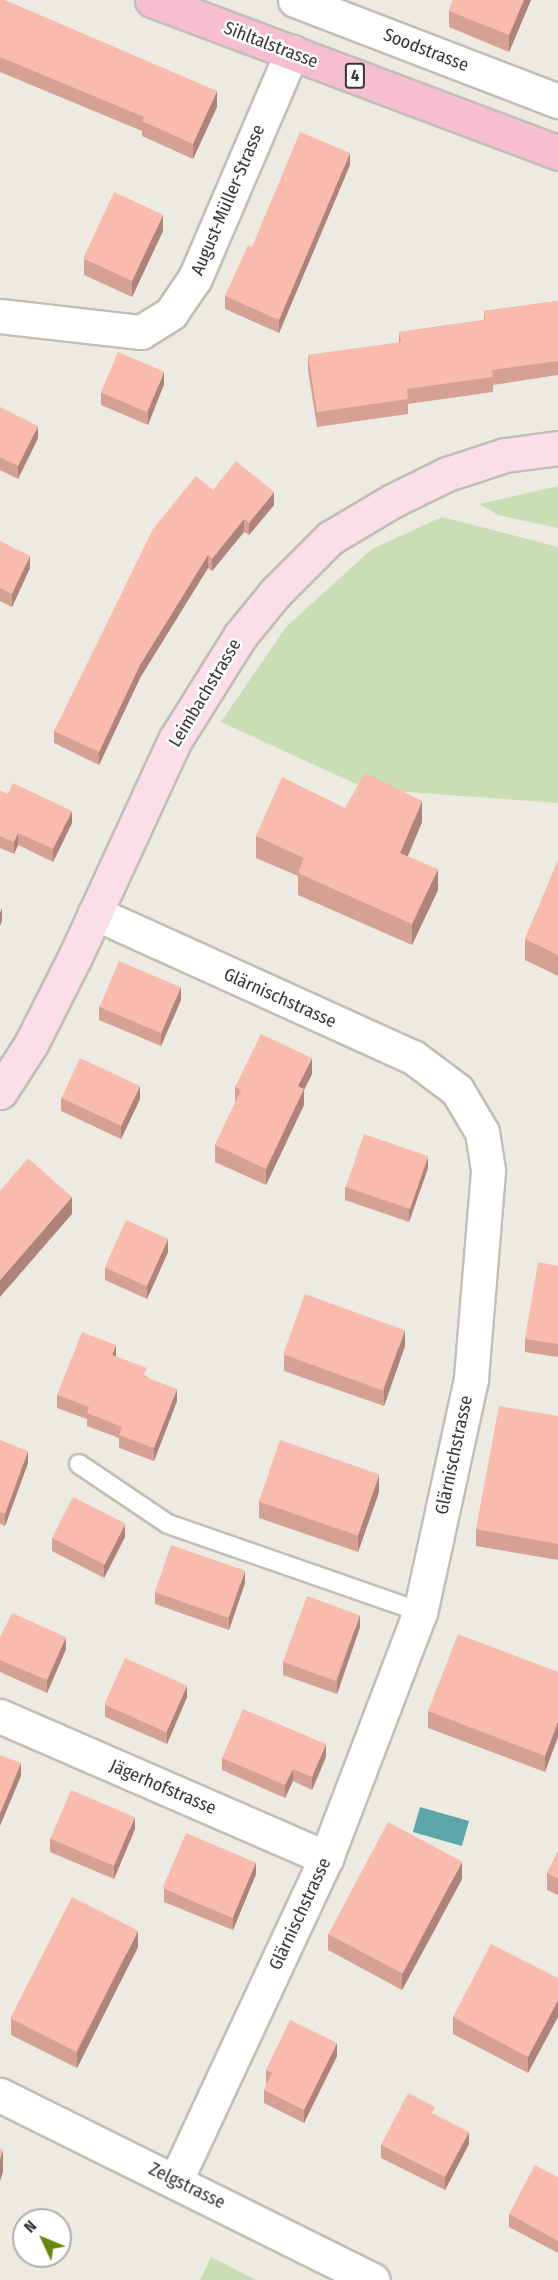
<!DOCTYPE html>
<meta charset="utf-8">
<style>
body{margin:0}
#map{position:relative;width:558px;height:2280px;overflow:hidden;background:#edeae2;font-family:"Fira Sans Condensed",sans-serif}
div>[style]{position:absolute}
.green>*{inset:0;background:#c9deb4}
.water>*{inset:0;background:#5ca5a9;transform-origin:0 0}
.roads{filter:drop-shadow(2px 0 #c1beb6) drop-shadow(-2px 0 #c1beb6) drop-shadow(0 2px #c1beb6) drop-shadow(0 -2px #c1beb6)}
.lane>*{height:18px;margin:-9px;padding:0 9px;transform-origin:9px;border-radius:9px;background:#fff}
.street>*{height:33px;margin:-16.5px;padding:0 16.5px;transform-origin:16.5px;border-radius:16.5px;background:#fff}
.secondary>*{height:33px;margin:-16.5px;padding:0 16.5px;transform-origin:16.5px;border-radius:16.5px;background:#fadee9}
.primary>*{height:33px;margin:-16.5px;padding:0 16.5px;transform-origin:16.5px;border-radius:16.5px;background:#f6bdd3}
.wall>*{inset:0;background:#d5a195}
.shaded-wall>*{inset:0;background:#ae8379}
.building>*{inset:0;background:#f8bbad;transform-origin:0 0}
span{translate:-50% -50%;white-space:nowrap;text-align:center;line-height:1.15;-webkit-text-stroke:5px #fff;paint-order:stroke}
.shield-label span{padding:2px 4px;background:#fff;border:2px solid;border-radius:4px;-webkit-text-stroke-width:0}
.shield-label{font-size:16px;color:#373633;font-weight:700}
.street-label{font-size:18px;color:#373633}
.north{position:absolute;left:12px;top:2208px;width:60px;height:60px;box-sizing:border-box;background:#fff;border:2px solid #afafad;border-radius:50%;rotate:314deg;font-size:16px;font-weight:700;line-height:24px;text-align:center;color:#373633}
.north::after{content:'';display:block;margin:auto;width:21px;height:27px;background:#66890b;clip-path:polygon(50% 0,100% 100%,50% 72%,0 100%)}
</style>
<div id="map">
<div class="green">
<div style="clip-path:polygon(558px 486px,558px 528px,498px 515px,479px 504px)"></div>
<div style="clip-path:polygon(442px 517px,558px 547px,558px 803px,367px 789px,221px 722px,286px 627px,372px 549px)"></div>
<div style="clip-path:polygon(211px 2257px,256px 2280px,200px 2280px)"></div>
</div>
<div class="water">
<div style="left:420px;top:1807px;width:51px;height:26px;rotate:16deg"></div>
</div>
<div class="roads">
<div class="lane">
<div style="left:79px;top:1464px;width:107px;rotate:34deg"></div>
<div style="left:168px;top:1524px;width:267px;rotate:19.2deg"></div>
</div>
<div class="street">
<div style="left:295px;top:0;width:282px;rotate:21deg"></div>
<div style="left:0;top:316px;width:142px;rotate:6.5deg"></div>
<div style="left:141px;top:332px;width:36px;rotate:-32deg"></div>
<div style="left:171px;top:313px;width:42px;rotate:-55.6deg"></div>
<div style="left:195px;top:278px;width:246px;rotate:-66.8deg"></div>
<div style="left:95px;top:913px;width:349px;rotate:24.4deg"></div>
<div style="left:413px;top:1057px;width:55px;rotate:36.9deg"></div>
<div style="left:457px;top:1090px;width:49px;rotate:59.2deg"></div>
<div style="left:482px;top:1132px;width:39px;rotate:81deg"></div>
<div style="left:488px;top:1171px;width:209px;rotate:94.7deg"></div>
<div style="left:471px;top:1379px;width:239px;rotate:102.3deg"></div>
<div style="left:420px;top:1612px;width:263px;rotate:110.9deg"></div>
<div style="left:326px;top:1858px;width:355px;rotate:115deg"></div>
<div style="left:0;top:1716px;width:356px;rotate:23.5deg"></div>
<div style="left:0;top:2095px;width:416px;rotate:26.4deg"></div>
</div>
<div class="secondary">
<div style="left:0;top:1092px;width:57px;rotate:-57.1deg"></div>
<div style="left:31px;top:1044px;width:97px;rotate:-63.2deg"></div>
<div style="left:75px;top:957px;width:239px;rotate:-65.3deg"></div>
<div style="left:175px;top:740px;width:123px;rotate:-58deg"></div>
<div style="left:240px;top:636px;width:55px;rotate:-50.9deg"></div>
<div style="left:275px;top:593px;width:78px;rotate:-45deg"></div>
<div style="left:330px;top:538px;width:72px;rotate:-30.8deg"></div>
<div style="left:392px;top:501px;width:61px;rotate:-26.1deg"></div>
<div style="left:447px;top:474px;width:61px;rotate:-18.1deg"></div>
<div style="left:505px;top:455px;width:53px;rotate:-7.5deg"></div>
</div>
<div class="primary">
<div style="left:152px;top:0;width:434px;rotate:20.6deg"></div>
</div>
</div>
<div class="wall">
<div style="clip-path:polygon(0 0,217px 107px,193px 159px,142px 136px,142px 131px,0 72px)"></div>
<div style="clip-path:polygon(453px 0,531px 0,509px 52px,449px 27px,449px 11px)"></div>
<div style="clip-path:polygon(350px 165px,279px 333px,225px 309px,225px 296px,252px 247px)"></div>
<div style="clip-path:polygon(163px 231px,132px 297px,84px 275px,84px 259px)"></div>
<div style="clip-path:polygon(558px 301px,558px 375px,493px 385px,493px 392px,408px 404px,408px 414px,317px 427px,308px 370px,308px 355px,399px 343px,399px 332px,484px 320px,484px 311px)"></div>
<div style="clip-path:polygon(164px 384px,148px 425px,101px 405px,101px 393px)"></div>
<div style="clip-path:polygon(0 407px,38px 438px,18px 479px,0 470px)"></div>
<div style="clip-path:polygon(213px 490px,274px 505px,249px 535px,244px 532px,212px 571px,208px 568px,140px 678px,99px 765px,54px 743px,54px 731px)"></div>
<div style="clip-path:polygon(0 541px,30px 568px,12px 607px,0 601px)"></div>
<div style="clip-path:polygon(0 791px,72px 823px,53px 862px,18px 845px,14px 854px,0 848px)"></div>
<div style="clip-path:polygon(345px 808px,422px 822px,408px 856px,438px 890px,412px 945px,298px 895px,298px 876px,256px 858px,256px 836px)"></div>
<div style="clip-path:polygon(558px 861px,558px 976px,525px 960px,525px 939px)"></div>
<div style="clip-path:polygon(181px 1000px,161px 1046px,99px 1020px,99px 1007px)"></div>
<div style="clip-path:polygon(312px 1074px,304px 1090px,304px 1105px,266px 1185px,215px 1162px,215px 1145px,235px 1103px,235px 1087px)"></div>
<div style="clip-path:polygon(61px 1098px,140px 1099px,121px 1139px,61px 1111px)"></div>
<div style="clip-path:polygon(428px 1168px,409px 1222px,345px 1200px,345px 1187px)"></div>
<div style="clip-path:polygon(168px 1252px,147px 1299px,105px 1280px,105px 1268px)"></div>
<div style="clip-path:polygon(558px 1266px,558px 1357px,525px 1352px,525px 1339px)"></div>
<div style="clip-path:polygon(405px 1346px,384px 1406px,284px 1371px,284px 1354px)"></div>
<div style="clip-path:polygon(116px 1356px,147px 1377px,177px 1401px,154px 1461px,119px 1448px,119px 1438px,87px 1426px,87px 1419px,57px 1408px,57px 1395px)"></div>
<div style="clip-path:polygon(558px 1416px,558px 1560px,476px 1546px,476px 1529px)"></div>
<div style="clip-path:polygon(0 1432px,0 1440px,28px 1463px,5px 1526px,0 1524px)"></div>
<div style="clip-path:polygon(379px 1492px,358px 1552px,259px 1518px,259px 1501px)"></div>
<div style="clip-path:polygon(125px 1537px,104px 1578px,52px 1551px,52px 1538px)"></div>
<div style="clip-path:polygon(245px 1583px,229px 1630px,155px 1604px,155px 1592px)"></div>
<div style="clip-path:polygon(360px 1627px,337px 1694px,283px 1675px,283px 1662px)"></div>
<div style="clip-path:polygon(0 1637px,66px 1649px,47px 1693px,0 1672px)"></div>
<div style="clip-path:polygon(558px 1672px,545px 1772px,428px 1728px,428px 1711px)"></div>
<div style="clip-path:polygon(187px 1697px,167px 1744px,105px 1717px,105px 1705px)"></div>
<div style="clip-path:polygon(326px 1757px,312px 1790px,293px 1781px,285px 1798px,222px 1770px,222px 1758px)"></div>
<div style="clip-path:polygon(135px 1829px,114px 1879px,50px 1852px,50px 1839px)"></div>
<div style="clip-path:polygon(558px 1852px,558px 1895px,547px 1890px,547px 1873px)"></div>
<div style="clip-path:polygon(256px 1874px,233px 1930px,164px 1902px,164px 1889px)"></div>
<div style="clip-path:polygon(462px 1879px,402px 1990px,328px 1950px,328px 1934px)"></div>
<div style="clip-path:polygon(138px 1947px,77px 2068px,11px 2035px,11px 2018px)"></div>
<div style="clip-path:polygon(558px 1978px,528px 2073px,453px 2034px,453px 2017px)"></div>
<div style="clip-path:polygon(337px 2056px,304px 2123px,264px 2103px,264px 2090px,267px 2084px,266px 2083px,266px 2070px)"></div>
<div style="clip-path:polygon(435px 2114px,469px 2144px,445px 2190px,381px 2158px,381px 2145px)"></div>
<div style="clip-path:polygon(558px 2177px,558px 2253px,509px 2227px,509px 2214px)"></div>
</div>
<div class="shaded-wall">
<div style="clip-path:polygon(524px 0,531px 0,509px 52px,509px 35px)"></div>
<div style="clip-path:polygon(217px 91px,217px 107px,193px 159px,193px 144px)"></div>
<div style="clip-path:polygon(350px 153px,350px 165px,279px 333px,279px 320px)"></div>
<div style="clip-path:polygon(163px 215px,163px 231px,132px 297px,132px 281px)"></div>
<div style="clip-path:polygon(164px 372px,164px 384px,148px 425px,148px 412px)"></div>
<div style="clip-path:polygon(38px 426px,38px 438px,18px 479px,18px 466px)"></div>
<div style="clip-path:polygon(274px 492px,274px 505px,249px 535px,249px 523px)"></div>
<div style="clip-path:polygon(244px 519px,244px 532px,212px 571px,212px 559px)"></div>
<div style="clip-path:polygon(208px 555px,208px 568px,140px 678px,99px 765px,99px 752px,140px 665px)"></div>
<div style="clip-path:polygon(30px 556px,30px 568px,12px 607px,12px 594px)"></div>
<div style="clip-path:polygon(422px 801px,422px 822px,400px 874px,400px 853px)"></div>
<div style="clip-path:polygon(72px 811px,72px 823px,53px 862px,53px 849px)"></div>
<div style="clip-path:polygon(18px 833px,18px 845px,14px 854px,14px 842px)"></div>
<div style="clip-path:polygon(438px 869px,438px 890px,412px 945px,412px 924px)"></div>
<div style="clip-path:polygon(2px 908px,2px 921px,0 926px,0 913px)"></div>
<div style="clip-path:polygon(181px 987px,181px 1000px,161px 1046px,161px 1034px)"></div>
<div style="clip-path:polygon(312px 1058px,312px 1074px,304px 1090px,304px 1105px,266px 1185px,266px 1169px,298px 1086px)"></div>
<div style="clip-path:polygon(140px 1086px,140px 1099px,121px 1139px,121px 1127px)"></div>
<div style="clip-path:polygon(428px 1156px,428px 1168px,409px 1222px,409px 1209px)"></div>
<div style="clip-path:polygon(72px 1197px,72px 1214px,0 1297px,0 1280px)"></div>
<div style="clip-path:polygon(168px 1239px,168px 1252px,147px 1299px,147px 1286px)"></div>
<div style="clip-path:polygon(405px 1330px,405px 1346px,384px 1406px,384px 1389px)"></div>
<div style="clip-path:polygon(116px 1345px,116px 1357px,112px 1355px)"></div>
<div style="clip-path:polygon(177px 1389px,177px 1401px,154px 1461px,154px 1448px)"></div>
<div style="clip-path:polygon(28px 1451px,28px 1463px,5px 1526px,5px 1514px)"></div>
<div style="clip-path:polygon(379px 1475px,379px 1492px,358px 1552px,358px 1535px)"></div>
<div style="clip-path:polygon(125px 1524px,125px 1537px,104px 1578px,104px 1565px)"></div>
<div style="clip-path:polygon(245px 1571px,245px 1583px,229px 1630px,229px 1617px)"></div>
<div style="clip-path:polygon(360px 1615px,360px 1627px,337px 1694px,337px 1681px)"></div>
<div style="clip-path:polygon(66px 1637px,66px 1649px,47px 1693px,47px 1680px)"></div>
<div style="clip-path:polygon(187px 1685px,187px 1697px,167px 1744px,167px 1731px)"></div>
<div style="clip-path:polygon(558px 1721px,558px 1737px,545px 1772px,545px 1756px)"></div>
<div style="clip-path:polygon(326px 1744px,326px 1757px,312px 1790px,312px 1777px)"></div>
<div style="clip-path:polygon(21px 1763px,21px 1776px,0 1826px,0 1813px)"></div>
<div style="clip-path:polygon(293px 1769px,293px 1781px,285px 1798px,285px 1785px)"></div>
<div style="clip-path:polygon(135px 1817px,135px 1829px,114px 1879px,114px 1866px)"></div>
<div style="clip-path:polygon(256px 1862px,256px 1874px,233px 1930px,233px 1917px)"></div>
<div style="clip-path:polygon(462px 1862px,462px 1879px,402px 1990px,402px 1973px)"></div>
<div style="clip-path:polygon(138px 1931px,138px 1947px,77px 2068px,77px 2052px)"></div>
<div style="clip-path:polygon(558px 2000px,558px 2017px,528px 2073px,528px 2057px)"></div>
<div style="clip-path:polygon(337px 2043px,337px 2056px,304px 2123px,304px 2110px)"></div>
<div style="clip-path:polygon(469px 2132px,469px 2144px,445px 2190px,445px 2177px)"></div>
<div style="clip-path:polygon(3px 2150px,3px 2172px,0 2181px,0 2159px)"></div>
</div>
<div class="building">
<div style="clip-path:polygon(0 0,5px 0,217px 91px,193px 144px,142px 121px,144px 117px,0 57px)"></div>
<div style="clip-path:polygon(453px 0,524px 0,509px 35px,449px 11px)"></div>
<div style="clip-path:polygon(300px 132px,350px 153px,279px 320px,225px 296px,248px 245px,252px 247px)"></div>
<div style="left:114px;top:192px;width:54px;height:73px;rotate:25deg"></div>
<div style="clip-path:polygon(558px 301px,558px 361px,492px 370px,493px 377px,407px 389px,408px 399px,317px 412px,308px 355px,401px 342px,399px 332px,485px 320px,484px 311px)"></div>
<div style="left:118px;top:352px;width:50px;height:44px;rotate:23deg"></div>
<div style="clip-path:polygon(0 407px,38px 426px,18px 466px,0 457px)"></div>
<div style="clip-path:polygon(236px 461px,274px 492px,249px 523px,244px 519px,212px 559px,208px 555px,140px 665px,99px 752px,54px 731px,153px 529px,196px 476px,213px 490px)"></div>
<div style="clip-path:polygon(0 541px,30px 556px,12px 594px,0 588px)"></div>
<div style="clip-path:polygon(365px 773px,422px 801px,400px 853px,438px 869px,412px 924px,298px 873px,304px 858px,256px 836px,282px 777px,345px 808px)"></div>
<div style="clip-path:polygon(13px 783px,72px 811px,53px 849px,18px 833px,14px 842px,0 836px,0 791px,8px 794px)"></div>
<div style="clip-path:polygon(558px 861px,558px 955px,525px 939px)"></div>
<div style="left:119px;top:961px;width:67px;height:50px;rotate:23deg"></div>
<div style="clip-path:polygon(261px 1034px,312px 1058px,298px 1086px,304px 1089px,266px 1169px,215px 1145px,241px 1090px,235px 1087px)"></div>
<div style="left:80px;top:1058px;width:66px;height:44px;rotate:25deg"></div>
<div style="left:364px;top:1134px;width:68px;height:56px;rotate:19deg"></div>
<div style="clip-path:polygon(28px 1158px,72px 1197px,0 1280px,0 1191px)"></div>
<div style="left:126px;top:1220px;width:46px;height:52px;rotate:24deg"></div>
<div style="clip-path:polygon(538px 1262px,558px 1266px,558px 1344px,525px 1339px)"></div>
<div style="left:305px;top:1294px;width:106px;height:64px;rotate:20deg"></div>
<div style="clip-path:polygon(82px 1332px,116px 1345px,112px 1355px,147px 1368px,143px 1376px,177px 1389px,154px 1448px,119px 1435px,122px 1427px,87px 1413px,89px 1407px,57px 1395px)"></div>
<div style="clip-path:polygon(499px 1406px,558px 1416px,558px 1544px,476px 1529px)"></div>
<div style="clip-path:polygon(0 1440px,28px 1451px,5px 1514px,0 1512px)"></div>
<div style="left:280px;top:1440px;width:105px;height:65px;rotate:19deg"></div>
<div style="left:73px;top:1497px;width:59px;height:46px;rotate:27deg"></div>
<div style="left:171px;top:1545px;width:78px;height:50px;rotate:19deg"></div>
<div style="left:307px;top:1596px;width:56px;height:70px;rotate:20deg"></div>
<div style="clip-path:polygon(12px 1613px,66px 1637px,47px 1680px,0 1660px,0 1637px)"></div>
<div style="clip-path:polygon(458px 1634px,558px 1672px,558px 1721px,545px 1756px,428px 1711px)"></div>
<div style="left:125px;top:1658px;width:68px;height:51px;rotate:24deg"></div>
<div style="clip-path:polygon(243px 1709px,326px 1744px,312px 1777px,293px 1769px,285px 1785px,222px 1758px)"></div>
<div style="clip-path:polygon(0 1755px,21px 1763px,0 1813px)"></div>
<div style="left:71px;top:1790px;width:69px;height:53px;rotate:23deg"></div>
<div style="left:388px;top:1822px;width:84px;height:127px;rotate:28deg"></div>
<div style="left:186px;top:1833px;width:76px;height:60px;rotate:23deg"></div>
<div style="clip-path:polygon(558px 1852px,558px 1879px,547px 1873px)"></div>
<div style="left:72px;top:1897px;width:74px;height:136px;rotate:27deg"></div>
<div style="clip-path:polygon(491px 1944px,558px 1978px,558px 2000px,528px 2057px,453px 2017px)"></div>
<div style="clip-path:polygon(290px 2020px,337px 2043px,304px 2110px,264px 2090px,272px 2073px,266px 2070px)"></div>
<div style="clip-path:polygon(408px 2093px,435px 2107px,432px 2113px,469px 2132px,445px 2177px,381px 2145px)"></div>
<div style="clip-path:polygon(0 2149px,3px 2150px,0 2159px)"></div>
<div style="clip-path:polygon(535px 2165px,558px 2177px,558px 2241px,509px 2214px)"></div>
</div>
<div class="shield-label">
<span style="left:355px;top:76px">4</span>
</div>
<div class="street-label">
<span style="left:271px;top:45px;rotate:21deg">Sihltalstrasse</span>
<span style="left:426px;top:50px;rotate:21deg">Soodstrasse</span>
<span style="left:228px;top:200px;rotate:-67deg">August-Müller-Strasse</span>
<span style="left:205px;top:693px;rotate:-59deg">Leimbachstrasse</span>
<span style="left:280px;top:998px;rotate:24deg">Glärnischstrasse</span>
<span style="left:454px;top:1455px;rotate:-78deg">Glärnischstrasse</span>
<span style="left:163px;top:1787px;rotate:23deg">Jägerhofstrasse</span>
<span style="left:300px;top:1914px;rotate:-65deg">Glärnischstrasse</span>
<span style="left:187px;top:2186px;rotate:26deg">Zelgstrasse</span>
</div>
<div class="north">N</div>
</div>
